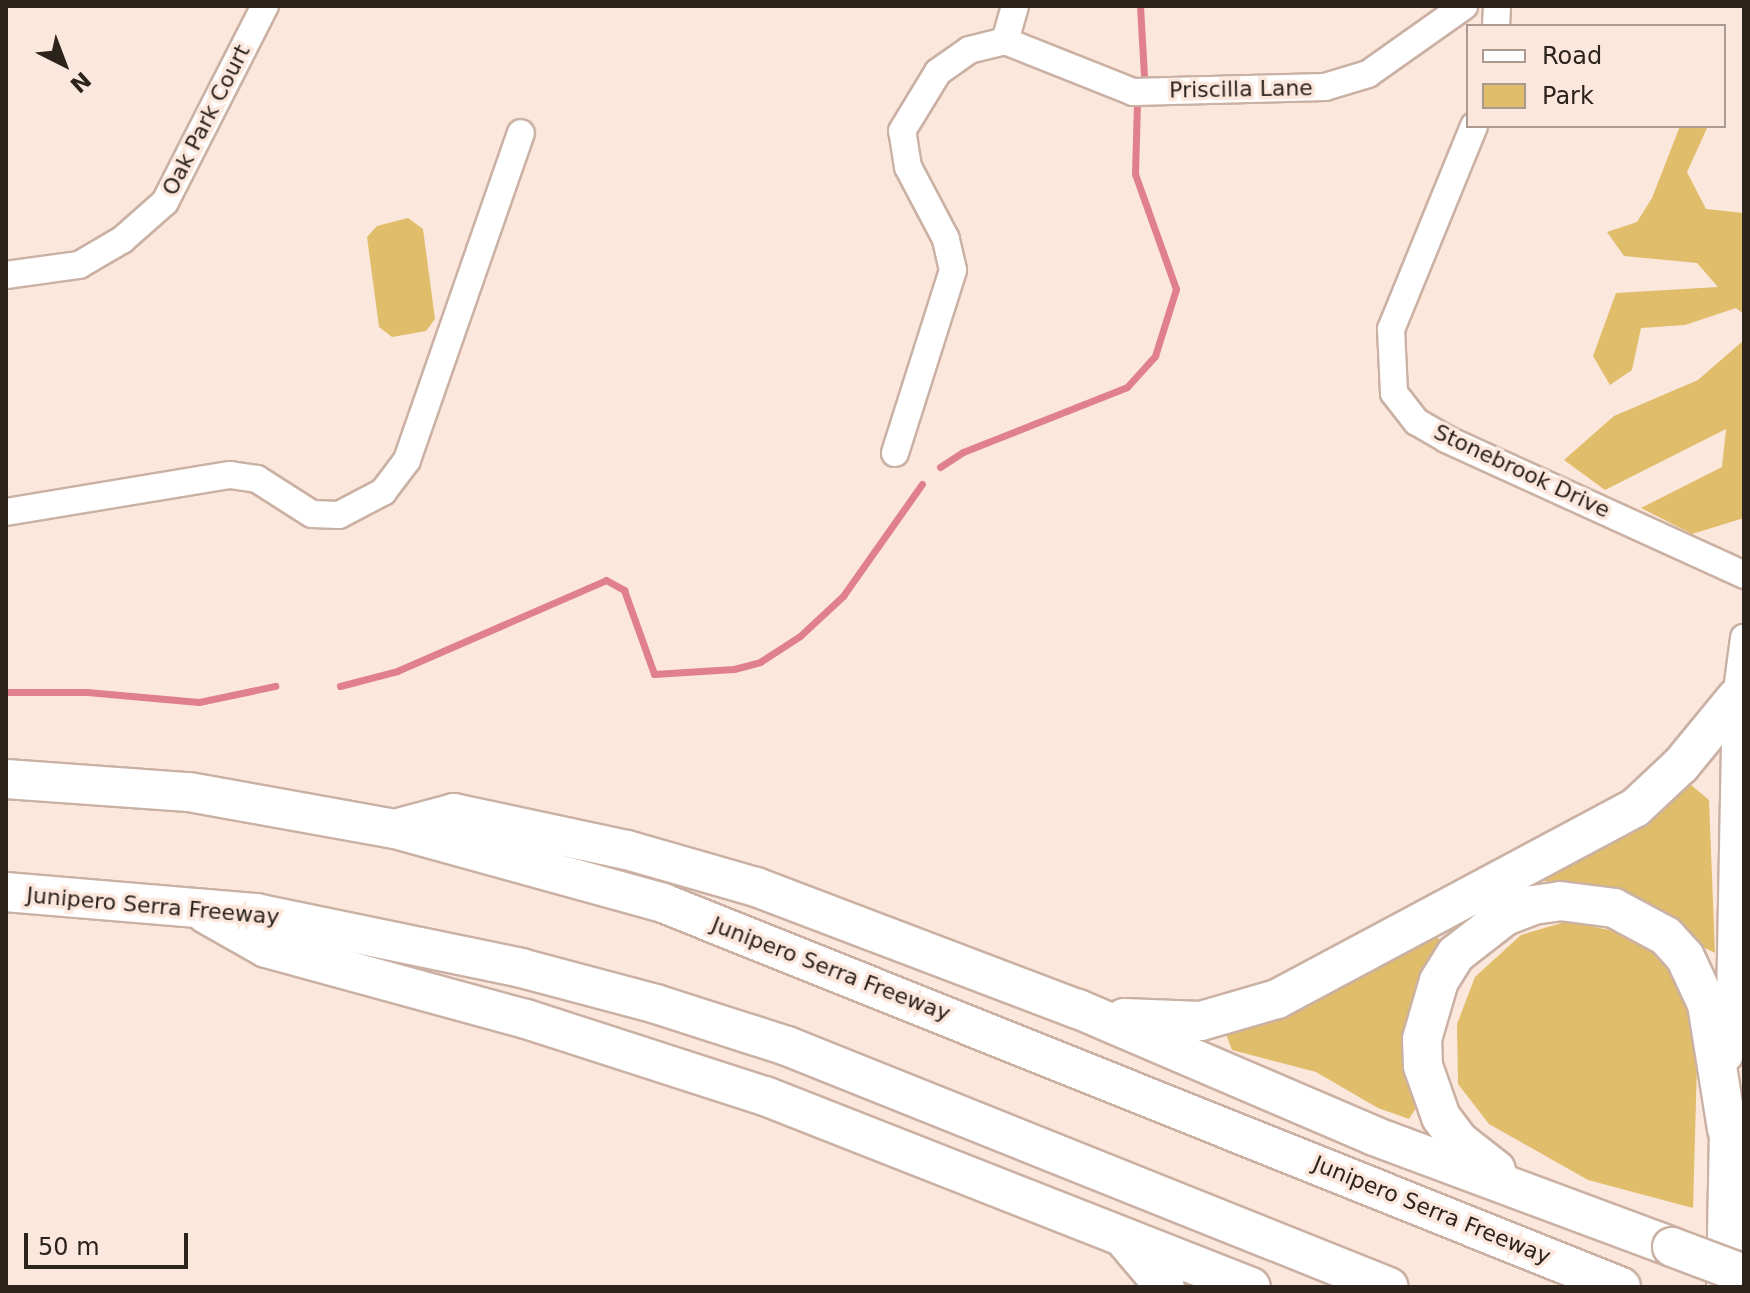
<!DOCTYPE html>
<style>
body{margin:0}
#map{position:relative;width:1750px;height:1293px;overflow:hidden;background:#fce7dc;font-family:"DejaVu Sans",sans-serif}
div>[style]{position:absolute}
.green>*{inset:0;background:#dfbd6b}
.stream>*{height:7px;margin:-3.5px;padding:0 3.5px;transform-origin:3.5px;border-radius:3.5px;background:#e0808d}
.roads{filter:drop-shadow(2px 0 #cab1a4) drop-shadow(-2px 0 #cab1a4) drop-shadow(0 2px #cab1a4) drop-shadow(0 -2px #cab1a4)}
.minor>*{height:26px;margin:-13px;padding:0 13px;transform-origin:13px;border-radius:13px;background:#fff}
.major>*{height:34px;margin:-17px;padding:0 17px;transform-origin:17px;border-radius:17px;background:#fff}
.highway>*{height:38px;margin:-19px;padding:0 19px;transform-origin:19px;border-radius:19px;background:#fff}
.bridges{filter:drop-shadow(2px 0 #cab1a4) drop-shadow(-2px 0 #cab1a4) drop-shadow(0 2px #cab1a4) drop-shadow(0 -2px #cab1a4)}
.highway-bridge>*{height:38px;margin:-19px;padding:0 19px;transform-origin:19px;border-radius:19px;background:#fff}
span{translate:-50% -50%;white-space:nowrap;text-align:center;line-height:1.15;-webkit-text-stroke:7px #fce7dc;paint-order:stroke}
.street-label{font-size:22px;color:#2c231d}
.frame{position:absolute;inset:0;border:8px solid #2c231d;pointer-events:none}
.legend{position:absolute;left:1466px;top:24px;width:260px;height:104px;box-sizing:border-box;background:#fce7dc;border:2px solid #a99990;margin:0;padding:10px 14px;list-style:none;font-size:24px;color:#2c231d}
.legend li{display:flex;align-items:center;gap:16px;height:40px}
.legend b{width:40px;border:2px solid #a99990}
.north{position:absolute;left:24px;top:24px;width:80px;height:80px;-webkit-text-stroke:6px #fce7dc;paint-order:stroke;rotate:138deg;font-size:22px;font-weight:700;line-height:32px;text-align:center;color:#2c231d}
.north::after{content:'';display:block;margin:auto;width:28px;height:36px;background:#2c231d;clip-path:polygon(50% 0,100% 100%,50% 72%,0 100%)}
.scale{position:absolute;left:24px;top:1233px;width:164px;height:36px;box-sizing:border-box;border:4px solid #2c231d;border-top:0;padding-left:10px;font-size:24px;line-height:28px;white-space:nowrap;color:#2c231d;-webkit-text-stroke:6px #fce7dc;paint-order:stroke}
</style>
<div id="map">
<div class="green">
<div style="clip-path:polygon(1680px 126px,1708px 126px,1687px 172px,1706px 209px,1744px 213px,1744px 314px,1736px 308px,1685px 325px,1641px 328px,1632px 370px,1610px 385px,1593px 356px,1616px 293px,1718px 287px,1697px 263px,1624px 256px,1607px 232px,1637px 222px,1652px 198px)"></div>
<div style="clip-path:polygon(408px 218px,423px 229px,435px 319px,426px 331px,392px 337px,379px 327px,367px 237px,377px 226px)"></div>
<div style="clip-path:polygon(1744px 340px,1744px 518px,1692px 534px,1641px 508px,1722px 467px,1726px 429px,1605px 490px,1564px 460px,1614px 416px,1698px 380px)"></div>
<div style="clip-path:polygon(1690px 784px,1709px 800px,1715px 953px,1693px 942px,1651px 904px,1531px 878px,1656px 810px)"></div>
<div style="clip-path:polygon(1568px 921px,1627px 934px,1668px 965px,1698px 1028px,1693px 1208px,1588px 1180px,1489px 1124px,1458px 1084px,1457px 1024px,1475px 977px,1521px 935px)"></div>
<div style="clip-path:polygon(1428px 927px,1448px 949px,1428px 1089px,1409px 1119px,1378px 1108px,1316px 1072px,1232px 1050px,1224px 1029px)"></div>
</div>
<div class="stream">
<div style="left:1140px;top:6px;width:69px;rotate:86.7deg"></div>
<div style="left:940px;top:467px;width:27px;rotate:-33deg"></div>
<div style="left:963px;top:452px;width:176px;rotate:-21.6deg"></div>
<div style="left:1127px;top:387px;width:42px;rotate:-47.9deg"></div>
<div style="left:1155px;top:356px;width:70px;rotate:-72.6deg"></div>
<div style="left:1176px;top:289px;width:122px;rotate:-109.6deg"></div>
<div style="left:1135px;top:174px;width:71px;rotate:-88.4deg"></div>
<div style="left:340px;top:686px;width:59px;rotate:-14.7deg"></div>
<div style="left:397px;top:671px;width:228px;rotate:-23.5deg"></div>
<div style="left:606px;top:580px;width:21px;rotate:29deg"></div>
<div style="left:624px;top:590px;width:89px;rotate:70.3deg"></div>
<div style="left:654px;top:674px;width:80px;rotate:-3.6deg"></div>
<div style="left:734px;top:669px;width:27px;rotate:-15deg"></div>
<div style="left:760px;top:662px;width:48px;rotate:-33deg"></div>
<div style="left:800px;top:636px;width:59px;rotate:-42.9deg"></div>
<div style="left:843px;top:596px;width:137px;rotate:-54.8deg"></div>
<div style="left:6px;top:692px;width:81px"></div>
<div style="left:87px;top:692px;width:112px;rotate:5.1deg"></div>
<div style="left:199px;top:702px;width:78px;rotate:-11.9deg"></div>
</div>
<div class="roads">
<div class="minor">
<div style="left:1496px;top:26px;width:20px;rotate:-87deg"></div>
<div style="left:1005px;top:41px;width:138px;rotate:21.7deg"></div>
<div style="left:1133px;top:92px;width:192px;rotate:-1.5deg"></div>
<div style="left:1325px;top:87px;width:45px;rotate:-16.8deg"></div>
<div style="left:1368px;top:74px;width:118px;rotate:-35.3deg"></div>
<div style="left:1474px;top:126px;width:219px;rotate:112.2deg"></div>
<div style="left:1391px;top:329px;width:64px;rotate:87.3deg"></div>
<div style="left:1394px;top:393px;width:37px;rotate:52deg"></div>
<div style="left:1417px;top:422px;width:34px;rotate:30deg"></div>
<div style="left:1446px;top:439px;width:328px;rotate:24.5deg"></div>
<div style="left:6px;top:275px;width:74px;rotate:-7.8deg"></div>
<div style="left:79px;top:265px;width:50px;rotate:-30.2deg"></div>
<div style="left:122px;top:240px;width:57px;rotate:-41.5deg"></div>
<div style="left:165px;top:202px;width:220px;rotate:-63deg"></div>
<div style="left:895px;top:453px;width:192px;rotate:-72.4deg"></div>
<div style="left:953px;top:270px;width:32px;rotate:-103deg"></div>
<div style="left:946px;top:239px;width:81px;rotate:-117.8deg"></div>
<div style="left:908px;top:167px;width:36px;rotate:-99deg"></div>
<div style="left:902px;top:131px;width:69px;rotate:-58.6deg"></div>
<div style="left:938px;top:72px;width:38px;rotate:-35deg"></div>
<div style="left:969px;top:50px;width:37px;rotate:-14deg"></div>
<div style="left:1005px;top:41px;width:36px;rotate:-74deg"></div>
<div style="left:6px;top:512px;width:227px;rotate:-9.4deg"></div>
<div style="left:230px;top:475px;width:27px;rotate:8deg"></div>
<div style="left:257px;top:479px;width:65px;rotate:32.5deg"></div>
<div style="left:312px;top:514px;width:27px;rotate:2deg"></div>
<div style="left:339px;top:515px;width:50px;rotate:-27.6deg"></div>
<div style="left:383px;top:492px;width:40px;rotate:-53deg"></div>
<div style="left:407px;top:460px;width:346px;rotate:-70.8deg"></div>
<div style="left:1729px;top:1057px;width:359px;rotate:-88.9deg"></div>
<div style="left:1736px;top:698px;width:61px;rotate:-82.4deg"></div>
</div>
<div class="major">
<div style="left:1724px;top:1287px;width:158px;rotate:-88.9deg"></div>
</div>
<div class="highway">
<div style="left:6px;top:779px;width:183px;rotate:4.1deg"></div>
<div style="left:189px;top:792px;width:209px;rotate:10.2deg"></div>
<div style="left:395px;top:829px;width:278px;rotate:15.4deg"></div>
<div style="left:663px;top:903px;width:1032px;rotate:21.84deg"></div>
<div style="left:398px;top:828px;width:58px;rotate:-15deg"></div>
<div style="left:454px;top:813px;width:177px;rotate:12.1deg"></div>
<div style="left:627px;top:850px;width:134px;rotate:16deg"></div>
<div style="left:756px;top:887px;width:344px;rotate:20.8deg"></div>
<div style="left:1078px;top:1009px;width:322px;rotate:23.2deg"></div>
<div style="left:1374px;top:1136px;width:318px;rotate:20.4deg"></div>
<div style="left:6px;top:892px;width:251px;rotate:4.8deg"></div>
<div style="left:256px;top:913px;width:271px;rotate:11.7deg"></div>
<div style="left:521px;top:968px;width:140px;rotate:14.9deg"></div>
<div style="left:656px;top:1004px;width:138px;rotate:17.8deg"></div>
<div style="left:787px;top:1046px;width:648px;rotate:21.82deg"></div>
<div style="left:206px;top:914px;width:69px;rotate:29.5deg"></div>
<div style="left:266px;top:948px;width:270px;rotate:15.3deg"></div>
<div style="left:526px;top:1019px;width:251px;rotate:17.9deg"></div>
<div style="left:765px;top:1096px;width:522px;rotate:21.46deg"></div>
<div style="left:1124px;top:1018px;width:77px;rotate:2.2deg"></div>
<div style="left:1201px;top:1021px;width:79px;rotate:-16.1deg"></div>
<div style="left:1277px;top:999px;width:406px;rotate:-28.1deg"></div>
<div style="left:1635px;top:808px;width:63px;rotate:-43.1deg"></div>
<div style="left:1681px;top:765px;width:87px;rotate:-50.6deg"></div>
<div style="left:1496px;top:1170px;width:47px;rotate:-141.9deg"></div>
<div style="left:1459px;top:1141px;width:30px;rotate:-127deg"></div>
<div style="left:1441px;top:1117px;width:54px;rotate:-109.4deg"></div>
<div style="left:1423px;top:1066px;width:27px;rotate:-92deg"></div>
<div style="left:1422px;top:1039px;width:60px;rotate:-73.7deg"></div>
<div style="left:1439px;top:981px;width:32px;rotate:-58deg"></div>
<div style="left:1456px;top:954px;width:62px;rotate:-37.8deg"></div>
<div style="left:1505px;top:916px;width:30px;rotate:-21deg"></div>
<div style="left:1533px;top:905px;width:27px;rotate:-8deg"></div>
<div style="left:1560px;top:901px;width:54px;rotate:7.4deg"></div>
<div style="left:1614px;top:908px;width:59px;rotate:28.3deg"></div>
<div style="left:1666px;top:936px;width:28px;rotate:48deg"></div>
<div style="left:1685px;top:957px;width:52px;rotate:64.9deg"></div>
<div style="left:1707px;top:1004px;width:127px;rotate:80.9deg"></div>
<div style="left:1126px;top:1241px;width:60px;rotate:49.7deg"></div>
</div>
</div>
<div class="bridges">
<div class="highway-bridge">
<div style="left:1672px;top:1247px;width:77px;rotate:20.6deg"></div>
</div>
</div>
<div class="street-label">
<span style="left:1241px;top:89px;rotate:-1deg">Priscilla Lane</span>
<span style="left:206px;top:120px;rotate:-63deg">Oak Park Court</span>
<span style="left:1522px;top:471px;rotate:25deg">Stonebrook Drive</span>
<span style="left:153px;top:906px;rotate:5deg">Junipero Serra Freeway</span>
<span style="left:831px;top:969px;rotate:21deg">Junipero Serra Freeway</span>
<span style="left:1432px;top:1210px;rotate:22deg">Junipero Serra Freeway</span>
</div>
<div class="frame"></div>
<ul class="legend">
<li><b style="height:10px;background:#fff"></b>Road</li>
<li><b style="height:22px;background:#dfbd6b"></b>Park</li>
</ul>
<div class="north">N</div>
<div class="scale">50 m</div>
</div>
